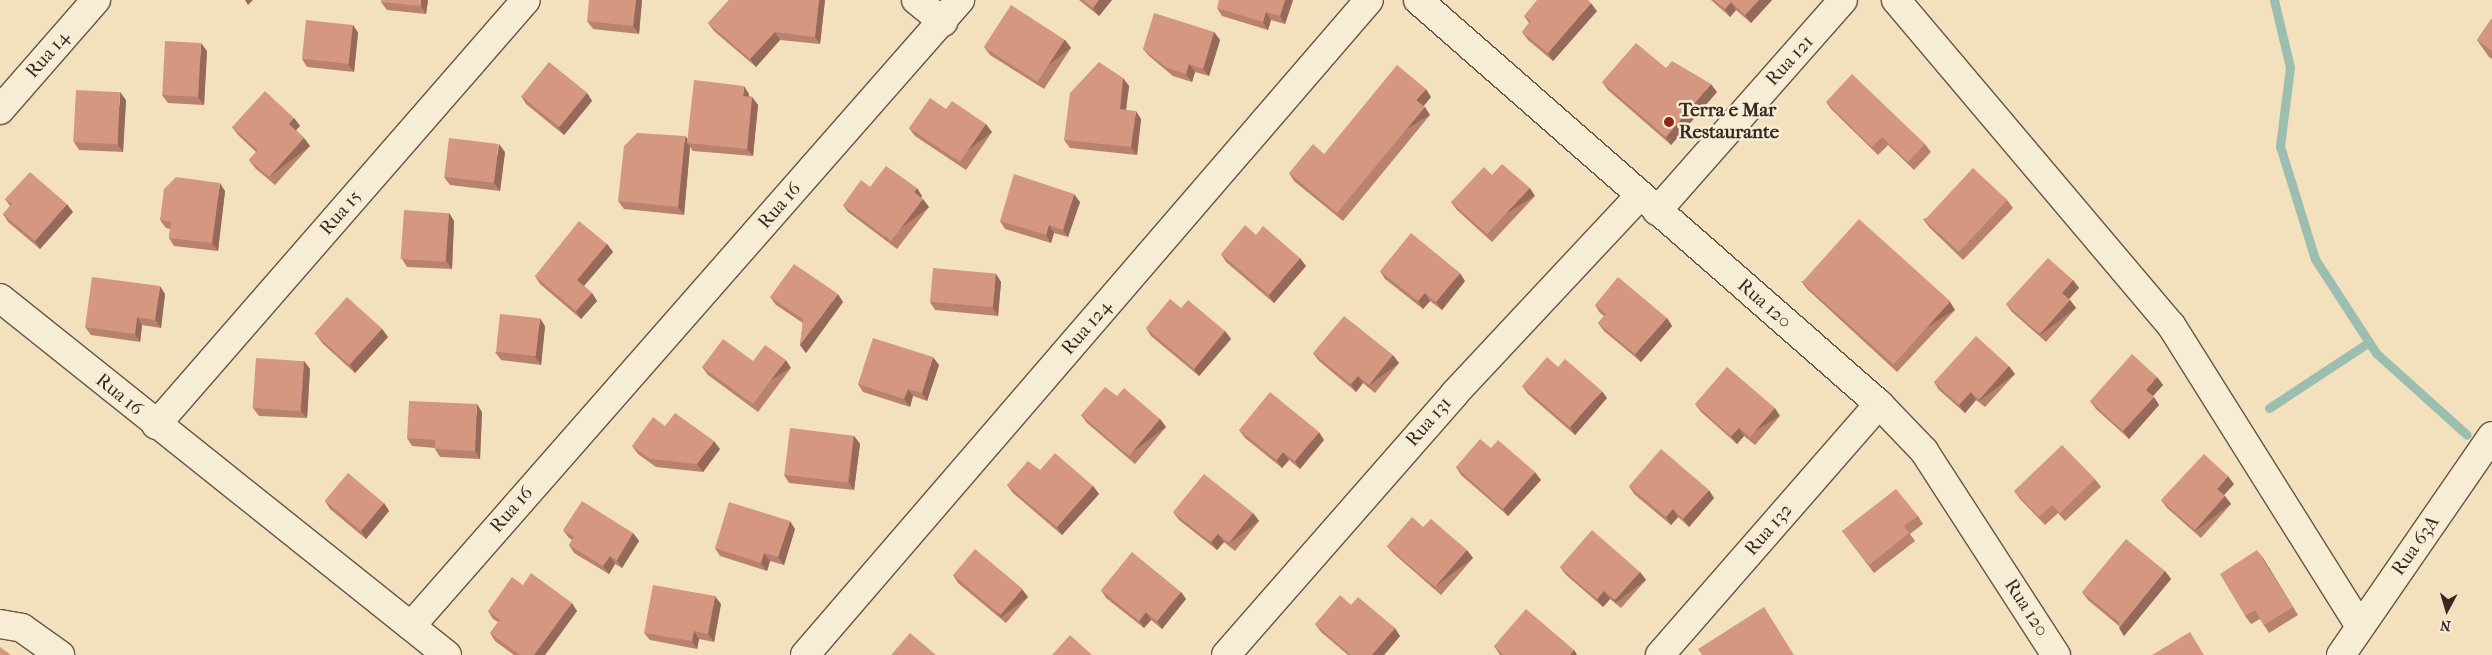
<!DOCTYPE html>
<style>
body{margin:0}
#map{position:relative;width:2492px;height:655px;overflow:hidden;background:#f3e1bd;font-family:"IM FELL French Canon",serif}
div>[style]{position:absolute}
.stream>*{height:9px;margin:-4.5px;padding:0 4.5px;transform-origin:4.5px;border-radius:4.5px;background:#9bbeb0}
.roads{filter:drop-shadow(1px 0 #67564a) drop-shadow(-1px 0 #67564a) drop-shadow(0 1px #67564a) drop-shadow(0 -1px #67564a)}
.minor>*{height:28px;margin:-14px;padding:0 14px;transform-origin:14px;border-radius:14px;background:#f7ecd4}
.tertiary>*{height:28px;margin:-14px;padding:0 14px;transform-origin:14px;border-radius:14px;background:#f7ecd4}
.wall>*{inset:0;background:#b8826e}
.shaded-wall>*{inset:0;background:#966a5a;transform-origin:0 0}
.building>*{inset:0;background:#d69780;transform-origin:0 0}
.dots>*{width:14px;height:14px;translate:-50% -50%;box-sizing:border-box;border:2px solid #f7ecd4;border-radius:50%}
span{translate:-50% -50%;white-space:nowrap;text-align:center;line-height:1.15;-webkit-text-stroke:5px #f7ecd4;paint-order:stroke}
.street-label{font-size:19px;color:#382823}
.poi-label{font-size:19px;color:#382823;font-weight:700}
.left{translate:0 -50%;text-align:left}
.north{position:absolute;left:2422px;top:585px;width:50px;height:50px;-webkit-text-stroke:4px #f7ecd4;paint-order:stroke;rotate:186deg;font-size:14px;font-weight:700;line-height:20px;text-align:center;color:#382823}
.north::after{content:'';display:block;margin:auto;width:18px;height:22px;background:#382823;clip-path:polygon(50% 0,100% 100%,50% 72%,0 100%)}
</style>
<div id="map">
<div class="stream">
<div style="left:2274px;top:0;width:69px;rotate:76.6deg"></div>
<div style="left:2290px;top:67px;width:80px;rotate:97.2deg"></div>
<div style="left:2280px;top:146px;width:118px;rotate:72.8deg"></div>
<div style="left:2315px;top:259px;width:112px;rotate:57deg"></div>
<div style="left:2376px;top:353px;width:122px;rotate:42deg"></div>
<div style="left:2269px;top:408px;width:120px;rotate:-33.4deg"></div>
</div>
<div class="roads">
<div class="minor">
<div style="left:916px;top:0;width:35px;rotate:39deg"></div>
<div style="left:1896px;top:0;width:426px;rotate:49.8deg"></div>
<div style="left:2171px;top:325px;width:355px;rotate:57.9deg"></div>
<div style="left:0;top:110px;width:146px;rotate:-48.9deg"></div>
<div style="left:1657px;top:211px;width:281px;rotate:-48.6deg"></div>
<div style="left:0;top:298px;width:572px;rotate:38.61deg"></div>
<div style="left:156px;top:425px;width:563px;rotate:-48.96deg"></div>
<div style="left:0;top:624px;width:22px;rotate:10deg"></div>
<div style="left:22px;top:628px;width:47px;rotate:35.4deg"></div>
<div style="left:411px;top:626px;width:833px;rotate:-48.75deg"></div>
<div style="left:805px;top:655px;width:864px;rotate:-49.27deg"></div>
<div style="left:1226px;top:655px;width:348px;rotate:-48.8deg"></div>
<div style="left:1455px;top:393px;width:271px;rotate:-46.9deg"></div>
<div style="left:1660px;top:655px;width:333px;rotate:-48.9deg"></div>
</div>
<div class="tertiary">
<div style="left:1418px;top:0;width:613px;rotate:41.23deg"></div>
<div style="left:1879px;top:404px;width:65px;rotate:46.2deg"></div>
<div style="left:1924px;top:451px;width:243px;rotate:57.1deg"></div>
<div style="left:2341px;top:655px;width:266px;rotate:-55.4deg"></div>
</div>
</div>
<div class="wall">
<div style="clip-path:polygon(428px 0,426px 14px,387px 10px,381px 2px)"></div>
<div style="clip-path:polygon(642px 0,639px 34px,593px 29px,587px 21px)"></div>
<div style="clip-path:polygon(729px 0,825px 0,820px 44px,780px 40px,756px 67px,714px 31px,708px 23px)"></div>
<div style="clip-path:polygon(1079px 0,1112px 0,1099px 16px)"></div>
<div style="clip-path:polygon(1293px 0,1285px 24px,1271px 20px,1268px 30px,1222px 16px,1217px 8px)"></div>
<div style="clip-path:polygon(1711px 0,1772px 0,1751px 23px,1736px 10px,1730px 17px)"></div>
<div style="clip-path:polygon(1597px 11px,1553px 61px,1528px 40px,1522px 32px,1529px 23px,1524px 16px)"></div>
<div style="clip-path:polygon(2492px 18px,2492px 59px,2489px 57px,2477px 40px)"></div>
<div style="clip-path:polygon(353px 25px,358px 33px,354px 72px,307px 67px,302px 59px)"></div>
<div style="clip-path:polygon(1214px 32px,1220px 40px,1209px 76px,1195px 72px,1192px 82px,1173px 76px,1149px 56px,1143px 49px)"></div>
<div style="clip-path:polygon(1065px 40px,1071px 48px,1044px 89px,990px 55px,984px 47px)"></div>
<div style="clip-path:polygon(207px 51px,204px 105px,168px 103px,162px 95px)"></div>
<div style="clip-path:polygon(1123px 78px,1129px 86px,1126px 110px,1141px 119px,1137px 155px,1070px 148px,1064px 140px)"></div>
<div style="clip-path:polygon(1602px 82px,1717px 92px,1671px 145px,1608px 90px)"></div>
<div style="clip-path:polygon(587px 93px,592px 101px,564px 135px,526px 104px,521px 96px)"></div>
<div style="clip-path:polygon(749px 94px,749px 96px,752px 97px,758px 105px,753px 156px,693px 151px,690px 147px,684px 215px,624px 209px,618px 201px,688px 139px)"></div>
<div style="clip-path:polygon(1431px 97px,1423px 106px,1430px 115px,1343px 221px,1294px 181px,1289px 173px)"></div>
<div style="clip-path:polygon(126px 100px,123px 152px,79px 150px,74px 142px)"></div>
<div style="clip-path:polygon(1826px 102px,1925px 144px,1931px 152px,1914px 170px,1888px 145px,1878px 155px,1831px 109px)"></div>
<div style="clip-path:polygon(946px 109px,992px 132px,966px 170px,915px 136px,909px 128px)"></div>
<div style="clip-path:polygon(294px 118px,300px 126px,296px 130px,304px 138px,310px 146px,275px 185px,255px 168px,249px 160px,256px 152px,238px 135px,232px 127px)"></div>
<div style="clip-path:polygon(505px 152px,500px 191px,450px 185px,444px 177px)"></div>
<div style="clip-path:polygon(1492px 175px,1535px 196px,1492px 242px,1457px 210px,1451px 202px)"></div>
<div style="clip-path:polygon(870px 187px,922px 196px,921px 198px,929px 207px,897px 249px,848px 212px,843px 205px)"></div>
<div style="clip-path:polygon(225px 191px,218px 251px,174px 246px,169px 238px,170px 229px,166px 228px,160px 220px)"></div>
<div style="clip-path:polygon(5px 199px,73px 212px,40px 249px,8px 222px,3px 214px,10px 206px)"></div>
<div style="clip-path:polygon(2007px 200px,2013px 208px,1963px 260px,1929px 227px,1923px 219px)"></div>
<div style="clip-path:polygon(1080px 202px,1068px 237px,1054px 233px,1051px 243px,1005px 229px,1000px 221px)"></div>
<div style="clip-path:polygon(449px 213px,454px 221px,452px 269px,407px 267px,402px 259px)"></div>
<div style="clip-path:polygon(607px 244px,613px 252px,584px 286px,592px 293px,597px 301px,581px 319px,540px 284px,535px 276px)"></div>
<div style="clip-path:polygon(1221px 254px,1306px 266px,1274px 303px,1226px 262px)"></div>
<div style="clip-path:polygon(1380px 271px,1465px 281px,1442px 310px,1430px 301px,1423px 309px,1385px 279px)"></div>
<div style="clip-path:polygon(996px 274px,1001px 282px,998px 316px,935px 310px,930px 302px)"></div>
<div style="clip-path:polygon(2073px 280px,2079px 288px,2069px 299px,2076px 308px,2046px 342px,2012px 312px,2006px 304px)"></div>
<div style="clip-path:polygon(1801px 281px,1950px 302px,1955px 310px,1897px 372px,1807px 289px)"></div>
<div style="clip-path:polygon(165px 294px,161px 328px,142px 325px,140px 342px,91px 335px,85px 327px)"></div>
<div style="clip-path:polygon(770px 297px,843px 302px,806px 353px,800px 345px,803px 323px,776px 305px)"></div>
<div style="clip-path:polygon(1595px 305px,1667px 318px,1672px 326px,1641px 362px,1604px 331px,1598px 323px,1604px 316px,1600px 313px)"></div>
<div style="clip-path:polygon(1181px 308px,1225px 331px,1231px 339px,1199px 376px,1151px 336px,1146px 328px)"></div>
<div style="clip-path:polygon(545px 326px,541px 365px,501px 360px,495px 352px)"></div>
<div style="clip-path:polygon(382px 329px,388px 337px,355px 373px,323px 344px,317px 336px)"></div>
<div style="clip-path:polygon(1313px 353px,1399px 363px,1375px 393px,1363px 383px,1356px 392px,1319px 361px)"></div>
<div style="clip-path:polygon(304px 361px,310px 369px,307px 418px,259px 416px,253px 408px)"></div>
<div style="clip-path:polygon(753px 361px,791px 368px,758px 412px,708px 375px,702px 367px)"></div>
<div style="clip-path:polygon(939px 365px,927px 401px,913px 396px,910px 407px,863px 392px,858px 384px)"></div>
<div style="clip-path:polygon(2015px 374px,1985px 407px,1976px 400px,1965px 413px,1939px 390px,1934px 382px)"></div>
<div style="clip-path:polygon(2157px 377px,2163px 385px,2153px 396px,2159px 405px,2129px 439px,2096px 409px,2090px 401px)"></div>
<div style="clip-path:polygon(1522px 386px,1607px 398px,1575px 435px,1528px 394px)"></div>
<div style="clip-path:polygon(1117px 396px,1160px 419px,1166px 427px,1135px 464px,1087px 423px,1081px 415px)"></div>
<div style="clip-path:polygon(1695px 404px,1780px 416px,1755px 445px,1744px 436px,1737px 444px,1701px 412px)"></div>
<div style="clip-path:polygon(482px 412px,480px 459px,440px 457px,435px 449px,435px 448px,412px 446px,407px 438px)"></div>
<div style="clip-path:polygon(1239px 430px,1324px 440px,1300px 469px,1289px 460px,1282px 468px,1245px 438px)"></div>
<div style="clip-path:polygon(854px 436px,860px 444px,854px 490px,789px 483px,784px 475px)"></div>
<div style="clip-path:polygon(632px 446px,720px 449px,703px 472px,656px 467px,638px 454px)"></div>
<div style="clip-path:polygon(1491px 448px,1541px 480px,1508px 516px,1461px 475px,1456px 467px)"></div>
<div style="clip-path:polygon(1040px 470px,1093px 486px,1099px 494px,1062px 535px,1013px 493px,1007px 485px)"></div>
<div style="clip-path:polygon(2095px 479px,2101px 487px,2065px 521px,2058px 513px,2045px 525px,2020px 499px,2014px 491px)"></div>
<div style="clip-path:polygon(2234px 484px,2224px 495px,2231px 504px,2201px 538px,2167px 508px,2161px 500px)"></div>
<div style="clip-path:polygon(1629px 486px,1714px 498px,1689px 527px,1678px 517px,1671px 525px,1634px 494px)"></div>
<div style="clip-path:polygon(325px 501px,384px 503px,389px 511px,366px 539px,330px 509px)"></div>
<div style="clip-path:polygon(1173px 512px,1253px 513px,1259px 521px,1235px 551px,1224px 542px,1217px 550px,1179px 520px)"></div>
<div style="clip-path:polygon(1918px 516px,1923px 524px,1910px 534px,1915px 541px,1874px 573px,1842px 531px)"></div>
<div style="clip-path:polygon(1423px 527px,1473px 558px,1441px 595px,1393px 553px,1387px 546px)"></div>
<div style="clip-path:polygon(795px 529px,784px 565px,770px 561px,767px 571px,720px 556px,715px 548px)"></div>
<div style="clip-path:polygon(563px 530px,633px 533px,639px 541px,622px 568px,615px 564px,609px 574px,574px 553px,569px 545px,572px 540px,569px 538px)"></div>
<div style="clip-path:polygon(2263px 558px,2298px 615px,2269px 633px,2260px 619px,2251px 624px,2245px 616px)"></div>
<div style="clip-path:polygon(1560px 567px,1640px 572px,1646px 580px,1621px 608px,1610px 599px,1603px 607px,1566px 575px)"></div>
<div style="clip-path:polygon(2165px 571px,2171px 579px,2124px 636px,2119px 626px,2088px 600px,2082px 592px)"></div>
<div style="clip-path:polygon(953px 575px,1028px 597px,1006px 623px,958px 583px)"></div>
<div style="clip-path:polygon(523px 585px,577px 611px,545px 655px,514px 655px,495px 641px,490px 633px,498px 622px,493px 619px,488px 611px)"></div>
<div style="clip-path:polygon(1101px 590px,1181px 592px,1186px 599px,1162px 629px,1151px 620px,1144px 628px,1106px 598px)"></div>
<div style="clip-path:polygon(721px 604px,714px 642px,699px 639px,697px 649px,650px 640px,644px 633px)"></div>
<div style="clip-path:polygon(1351px 605px,1400px 636px,1384px 655px,1348px 655px,1321px 632px,1315px 624px)"></div>
<div style="clip-path:polygon(1494px 646px,1574px 650px,1577px 655px,1500px 655px)"></div>
</div>
<div class="shaded-wall">
<div style="clip-path:polygon(245px 0,253px 0,248px 5px)"></div>
<div style="clip-path:polygon(421px 0,428px 0,426px 14px,421px 6px)"></div>
<div style="clip-path:polygon(636px 0,642px 0,639px 34px,633px 26px)"></div>
<div style="clip-path:polygon(819px 0,825px 0,820px 44px,815px 37px)"></div>
<div style="clip-path:polygon(1099px 0,1112px 0,1099px 16px,1093px 8px)"></div>
<div style="clip-path:polygon(1285px 0,1293px 0,1285px 24px,1280px 16px)"></div>
<div style="clip-path:polygon(1759px 0,1772px 0,1751px 23px,1745px 15px)"></div>
<div style="clip-path:polygon(1731px 2px,1736px 10px,1730px 17px,1725px 9px)"></div>
<div style="clip-path:polygon(1591px 3px,1597px 11px,1553px 61px,1548px 53px)"></div>
<div style="clip-path:polygon(1266px 12px,1271px 20px,1268px 30px,1263px 22px)"></div>
<div style="clip-path:polygon(353px 25px,358px 33px,354px 72px,348px 64px)"></div>
<div style="clip-path:polygon(775px 32px,780px 40px,756px 67px,750px 59px)"></div>
<div style="clip-path:polygon(1214px 32px,1220px 40px,1209px 76px,1203px 69px)"></div>
<div style="left:1065px;top:40px;width:10px;height:49px;rotate:53deg"></div>
<div style="clip-path:polygon(201px 43px,207px 51px,204px 105px,198px 97px)"></div>
<div style="clip-path:polygon(1189px 64px,1195px 72px,1192px 82px,1186px 74px)"></div>
<div style="clip-path:polygon(1123px 78px,1129px 86px,1125px 117px,1120px 109px)"></div>
<div style="clip-path:polygon(1711px 84px,1717px 92px,1671px 145px,1666px 137px)"></div>
<div style="clip-path:polygon(744px 86px,749px 94px,748px 104px,743px 96px)"></div>
<div style="clip-path:polygon(1426px 89px,1431px 97px,1422px 108px,1416px 100px)"></div>
<div style="clip-path:polygon(120px 92px,126px 100px,123px 152px,118px 145px)"></div>
<div style="clip-path:polygon(587px 93px,592px 101px,564px 135px,558px 127px)"></div>
<div style="clip-path:polygon(752px 97px,758px 105px,753px 156px,747px 149px)"></div>
<div style="left:1425px;top:107px;width:9px;height:138px;rotate:58deg"></div>
<div style="clip-path:polygon(1136px 111px,1141px 119px,1137px 155px,1131px 147px)"></div>
<div style="clip-path:polygon(294px 118px,300px 126px,294px 132px,289px 124px)"></div>
<div style="left:986px;top:124px;width:10px;height:46px;rotate:53deg"></div>
<div style="clip-path:polygon(685px 136px,691px 143px,687px 143px,690px 147px,684px 215px,678px 207px)"></div>
<div style="left:304px;top:138px;width:10px;height:52px;rotate:53deg"></div>
<div style="clip-path:polygon(499px 144px,505px 152px,500px 191px,494px 183px)"></div>
<div style="clip-path:polygon(220px 183px,225px 191px,218px 251px,212px 243px)"></div>
<div style="clip-path:polygon(917px 188px,922px 196px,920px 200px,914px 192px)"></div>
<div style="left:1530px;top:188px;width:9px;height:63px;rotate:58deg"></div>
<div style="clip-path:polygon(1074px 194px,1080px 202px,1068px 237px,1063px 230px)"></div>
<div style="left:923px;top:199px;width:10px;height:53px;rotate:53deg"></div>
<div style="clip-path:polygon(67px 204px,73px 212px,40px 249px,35px 241px)"></div>
<div style="clip-path:polygon(449px 213px,454px 221px,452px 269px,446px 261px)"></div>
<div style="clip-path:polygon(1049px 225px,1054px 233px,1051px 243px,1046px 235px)"></div>
<div style="clip-path:polygon(607px 244px,613px 252px,582px 288px,577px 280px)"></div>
<div style="clip-path:polygon(1300px 258px,1306px 266px,1274px 303px,1269px 295px)"></div>
<div style="clip-path:polygon(1460px 273px,1465px 281px,1442px 310px,1436px 302px)"></div>
<div style="clip-path:polygon(996px 274px,1001px 282px,998px 316px,993px 308px)"></div>
<div style="clip-path:polygon(2073px 280px,2079px 288px,2067px 301px,2062px 293px)"></div>
<div style="clip-path:polygon(160px 286px,165px 294px,161px 328px,155px 320px)"></div>
<div style="clip-path:polygon(592px 293px,597px 301px,581px 319px,576px 311px)"></div>
<div style="clip-path:polygon(1425px 293px,1430px 301px,1423px 309px,1418px 301px)"></div>
<div style="clip-path:polygon(838px 294px,843px 302px,806px 353px,800px 345px)"></div>
<div style="left:2070px;top:300px;width:10px;height:45px;rotate:53deg"></div>
<div style="left:1950px;top:302px;width:9px;height:85px;rotate:58deg"></div>
<div style="clip-path:polygon(137px 317px,142px 325px,140px 342px,135px 334px)"></div>
<div style="clip-path:polygon(540px 318px,545px 326px,541px 365px,535px 357px)"></div>
<div style="clip-path:polygon(1667px 318px,1672px 326px,1641px 362px,1635px 354px)"></div>
<div style="clip-path:polygon(382px 329px,388px 337px,355px 373px,350px 365px)"></div>
<div style="clip-path:polygon(1225px 331px,1231px 339px,1199px 376px,1194px 369px)"></div>
<div style="left:1393px;top:355px;width:10px;height:38px;rotate:53deg"></div>
<div style="clip-path:polygon(933px 357px,939px 365px,927px 401px,922px 393px)"></div>
<div style="left:786px;top:360px;width:9px;height:55px;rotate:58deg"></div>
<div style="clip-path:polygon(304px 361px,310px 369px,307px 418px,301px 411px)"></div>
<div style="left:2009px;top:366px;width:10px;height:45px;rotate:53deg"></div>
<div style="clip-path:polygon(1358px 376px,1363px 383px,1356px 392px,1351px 384px)"></div>
<div style="clip-path:polygon(2157px 377px,2163px 385px,2151px 398px,2146px 390px)"></div>
<div style="clip-path:polygon(908px 389px,913px 396px,910px 407px,904px 399px)"></div>
<div style="clip-path:polygon(1602px 391px,1607px 398px,1575px 435px,1570px 427px)"></div>
<div style="clip-path:polygon(1971px 392px,1976px 400px,1965px 413px,1959px 405px)"></div>
<div style="clip-path:polygon(2154px 397px,2159px 405px,2129px 439px,2123px 431px)"></div>
<div style="clip-path:polygon(477px 404px,482px 412px,480px 459px,475px 451px)"></div>
<div style="left:1775px;top:408px;width:9px;height:38px;rotate:58deg"></div>
<div style="left:1160px;top:419px;width:10px;height:48px;rotate:53deg"></div>
<div style="clip-path:polygon(1739px 428px,1744px 436px,1737px 444px,1731px 436px)"></div>
<div style="clip-path:polygon(1319px 432px,1324px 440px,1300px 469px,1295px 461px)"></div>
<div style="clip-path:polygon(854px 436px,860px 444px,854px 490px,849px 482px)"></div>
<div style="clip-path:polygon(714px 441px,720px 449px,703px 472px,697px 464px)"></div>
<div style="clip-path:polygon(1283px 452px,1289px 460px,1282px 468px,1277px 460px)"></div>
<div style="clip-path:polygon(1535px 472px,1541px 480px,1508px 516px,1503px 509px)"></div>
<div style="clip-path:polygon(2228px 476px,2234px 484px,2222px 497px,2217px 489px)"></div>
<div style="clip-path:polygon(1093px 486px,1099px 494px,1062px 535px,1057px 527px)"></div>
<div style="clip-path:polygon(1709px 490px,1714px 498px,1689px 527px,1683px 519px)"></div>
<div style="left:2225px;top:496px;width:10px;height:45px;rotate:53deg"></div>
<div style="clip-path:polygon(384px 503px,389px 511px,366px 539px,361px 531px)"></div>
<div style="clip-path:polygon(1673px 509px,1678px 517px,1671px 525px,1666px 517px)"></div>
<div style="left:1253px;top:513px;width:10px;height:38px;rotate:53deg"></div>
<div style="clip-path:polygon(790px 521px,795px 529px,784px 565px,778px 557px)"></div>
<div style="clip-path:polygon(633px 533px,639px 541px,622px 568px,617px 560px)"></div>
<div style="clip-path:polygon(1218px 534px,1224px 542px,1217px 550px,1211px 542px)"></div>
<div style="left:1467px;top:550px;width:10px;height:49px;rotate:53deg"></div>
<div style="clip-path:polygon(2257px 550px,2263px 558px,2298px 615px,2293px 607px)"></div>
<div style="clip-path:polygon(764px 553px,770px 561px,767px 571px,761px 563px)"></div>
<div style="clip-path:polygon(610px 556px,615px 564px,609px 574px,603px 566px)"></div>
<div style="clip-path:polygon(2165px 571px,2171px 579px,2124px 636px,2119px 628px)"></div>
<div style="left:1640px;top:572px;width:10px;height:38px;rotate:53deg"></div>
<div style="left:1022px;top:589px;width:10px;height:34px;rotate:53deg"></div>
<div style="clip-path:polygon(1604px 591px,1610px 599px,1603px 607px,1597px 599px)"></div>
<div style="clip-path:polygon(1181px 592px,1186px 599px,1162px 629px,1157px 621px)"></div>
<div style="clip-path:polygon(715px 596px,721px 604px,714px 642px,708px 634px)"></div>
<div style="clip-path:polygon(572px 603px,577px 611px,545px 655px,534px 655px)"></div>
<div style="clip-path:polygon(1146px 612px,1151px 620px,1144px 628px,1139px 621px)"></div>
<div style="clip-path:polygon(1395px 628px,1400px 636px,1384px 655px,1372px 655px)"></div>
<div style="clip-path:polygon(694px 631px,699px 639px,697px 649px,692px 641px)"></div>
<div style="clip-path:polygon(1574px 650px,1577px 655px,1570px 655px)"></div>
</div>
<div class="building">
<div style="clip-path:polygon(381px 0,421px 0,421px 6px,381px 2px)"></div>
<div style="clip-path:polygon(589px 0,636px 0,633px 26px,587px 21px)"></div>
<div style="clip-path:polygon(729px 0,819px 0,815px 37px,775px 32px,750px 59px,708px 23px)"></div>
<div style="clip-path:polygon(1083px 0,1099px 0,1093px 8px)"></div>
<div style="clip-path:polygon(1219px 0,1285px 0,1280px 16px,1266px 12px,1263px 22px,1217px 8px)"></div>
<div style="clip-path:polygon(1537px 0,1588px 0,1591px 3px,1548px 53px,1522px 32px,1531px 21px,1524px 16px)"></div>
<div style="clip-path:polygon(1714px 0,1759px 0,1745px 15px,1731px 2px,1725px 9px)"></div>
<div style="left:1011px;top:5px;width:64px;height:50px;rotate:33deg"></div>
<div style="clip-path:polygon(1154px 13px,1214px 32px,1203px 69px,1189px 64px,1186px 74px,1167px 68px,1143px 49px)"></div>
<div style="clip-path:polygon(2492px 18px,2492px 51px,2477px 40px)"></div>
<div style="left:306px;top:20px;width:47px;height:39px;rotate:6deg"></div>
<div style="left:165px;top:41px;width:36px;height:54px;rotate:3deg"></div>
<div style="clip-path:polygon(1636px 43px,1666px 68px,1672px 61px,1711px 84px,1666px 137px,1602px 82px)"></div>
<div style="left:549px;top:62px;width:49px;height:44px;rotate:39deg"></div>
<div style="clip-path:polygon(1099px 62px,1123px 78px,1120px 109px,1136px 111px,1131px 147px,1064px 140px,1070px 93px)"></div>
<div style="clip-path:polygon(1397px 65px,1426px 89px,1416px 100px,1425px 107px,1337px 213px,1289px 173px,1313px 144px,1324px 154px)"></div>
<div style="clip-path:polygon(1852px 74px,1925px 144px,1908px 162px,1882px 137px,1872px 147px,1826px 102px)"></div>
<div style="clip-path:polygon(694px 80px,744px 86px,743px 96px,752px 97px,747px 149px,687px 143px)"></div>
<div style="left:76px;top:90px;width:44px;height:52px;rotate:3deg"></div>
<div style="clip-path:polygon(265px 91px,294px 118px,289px 124px,304px 138px,269px 177px,249px 160px,258px 150px,232px 127px)"></div>
<div style="clip-path:polygon(930px 98px,946px 109px,952px 101px,986px 124px,960px 162px,909px 128px)"></div>
<div style="clip-path:polygon(637px 133px,685px 136px,678px 207px,618px 201px,624px 146px)"></div>
<div style="left:449px;top:138px;width:50px;height:39px;rotate:7deg"></div>
<div style="clip-path:polygon(1502px 164px,1530px 188px,1487px 234px,1451px 202px,1484px 167px,1492px 175px)"></div>
<div style="clip-path:polygon(886px 166px,917px 188px,914px 192px,923px 199px,891px 241px,843px 205px,861px 180px,870px 187px)"></div>
<div style="left:1973px;top:168px;width:47px;height:71px;rotate:43deg"></div>
<div style="clip-path:polygon(30px 172px,67px 204px,35px 241px,3px 214px,12px 204px,5px 199px)"></div>
<div style="clip-path:polygon(1014px 174px,1074px 194px,1063px 230px,1049px 225px,1046px 235px,1000px 221px)"></div>
<div style="clip-path:polygon(176px 177px,220px 183px,212px 243px,169px 238px,171px 222px,160px 220px,164px 189px)"></div>
<div style="left:404px;top:210px;width:45px;height:49px;rotate:4deg"></div>
<div style="left:1859px;top:219px;width:123px;height:85px;rotate:42deg"></div>
<div style="clip-path:polygon(579px 221px,607px 244px,577px 280px,592px 293px,576px 311px,535px 276px)"></div>
<div style="clip-path:polygon(1245px 225px,1256px 235px,1263px 226px,1300px 258px,1269px 295px,1221px 254px)"></div>
<div style="clip-path:polygon(1411px 233px,1460px 273px,1436px 302px,1425px 293px,1418px 301px,1380px 271px)"></div>
<div style="clip-path:polygon(2048px 258px,2073px 280px,2062px 293px,2070px 300px,2040px 334px,2006px 304px)"></div>
<div style="clip-path:polygon(794px 264px,838px 294px,800px 345px,803px 319px,770px 297px)"></div>
<div style="left:933px;top:268px;width:63px;height:34px;rotate:5deg"></div>
<div style="clip-path:polygon(92px 277px,160px 286px,155px 320px,137px 317px,135px 334px,85px 327px)"></div>
<div style="clip-path:polygon(1618px 277px,1667px 318px,1635px 354px,1598px 323px,1606px 314px,1595px 305px)"></div>
<div style="left:347px;top:297px;width:47px;height:49px;rotate:42deg"></div>
<div style="clip-path:polygon(1170px 299px,1181px 308px,1188px 300px,1225px 331px,1194px 369px,1146px 328px)"></div>
<div style="left:500px;top:314px;width:40px;height:38px;rotate:6deg"></div>
<div style="clip-path:polygon(1344px 316px,1393px 355px,1369px 385px,1358px 376px,1351px 384px,1313px 353px)"></div>
<div style="clip-path:polygon(1976px 336px,2009px 366px,1979px 400px,1971px 392px,1959px 405px,1934px 382px)"></div>
<div style="clip-path:polygon(873px 338px,933px 357px,922px 393px,908px 389px,904px 399px,858px 384px)"></div>
<div style="clip-path:polygon(723px 339px,753px 361px,765px 345px,786px 360px,753px 404px,702px 367px)"></div>
<div style="clip-path:polygon(2132px 354px,2157px 377px,2146px 390px,2154px 397px,2123px 431px,2090px 401px)"></div>
<div style="clip-path:polygon(1547px 357px,1558px 367px,1565px 359px,1602px 391px,1570px 427px,1522px 386px)"></div>
<div style="left:256px;top:358px;width:48px;height:50px;rotate:4deg"></div>
<div style="clip-path:polygon(1727px 367px,1775px 408px,1750px 437px,1739px 428px,1731px 436px,1695px 404px)"></div>
<div style="clip-path:polygon(1105px 387px,1117px 396px,1124px 388px,1160px 419px,1129px 456px,1081px 415px)"></div>
<div style="clip-path:polygon(1270px 392px,1319px 432px,1295px 461px,1283px 452px,1277px 460px,1239px 430px)"></div>
<div style="clip-path:polygon(409px 401px,477px 404px,475px 451px,435px 449px,435px 440px,407px 438px)"></div>
<div style="clip-path:polygon(675px 413px,714px 441px,697px 464px,650px 459px,632px 446px,653px 417px,665px 426px)"></div>
<div style="left:790px;top:428px;width:64px;height:47px;rotate:7deg"></div>
<div style="clip-path:polygon(1480px 439px,1491px 448px,1498px 440px,1535px 472px,1503px 509px,1456px 467px)"></div>
<div style="clip-path:polygon(2062px 445px,2095px 479px,2060px 513px,2052px 505px,2039px 517px,2014px 491px)"></div>
<div style="clip-path:polygon(1661px 449px,1709px 490px,1683px 519px,1673px 509px,1666px 517px,1629px 486px)"></div>
<div style="clip-path:polygon(1055px 453px,1093px 486px,1057px 527px,1007px 485px,1028px 461px,1040px 470px)"></div>
<div style="clip-path:polygon(2204px 454px,2228px 476px,2217px 489px,2225px 496px,2195px 530px,2161px 500px)"></div>
<div style="left:348px;top:473px;width:47px;height:36px;rotate:40deg"></div>
<div style="clip-path:polygon(1204px 474px,1253px 513px,1229px 543px,1218px 534px,1211px 542px,1173px 512px)"></div>
<div style="clip-path:polygon(1896px 489px,1918px 516px,1904px 526px,1909px 533px,1869px 565px,1842px 531px)"></div>
<div style="clip-path:polygon(582px 501px,633px 533px,617px 560px,610px 556px,603px 566px,569px 545px,574px 537px,563px 530px)"></div>
<div style="clip-path:polygon(729px 502px,790px 521px,778px 557px,764px 553px,761px 563px,715px 548px)"></div>
<div style="clip-path:polygon(1412px 517px,1423px 527px,1431px 519px,1467px 550px,1435px 587px,1387px 546px)"></div>
<div style="clip-path:polygon(1592px 530px,1640px 572px,1615px 600px,1604px 591px,1597px 599px,1560px 567px)"></div>
<div style="clip-path:polygon(2126px 539px,2165px 571px,2119px 628px,2119px 622px,2082px 592px)"></div>
<div style="left:975px;top:549px;width:62px;height:34px;rotate:40deg"></div>
<div style="clip-path:polygon(2257px 550px,2293px 607px,2264px 625px,2255px 610px,2245px 616px,2220px 574px)"></div>
<div style="clip-path:polygon(1132px 552px,1181px 592px,1157px 621px,1146px 612px,1139px 621px,1101px 590px)"></div>
<div style="clip-path:polygon(531px 573px,572px 603px,534px 655px,520px 655px,490px 633px,500px 620px,488px 611px,512px 577px,523px 585px)"></div>
<div style="clip-path:polygon(653px 585px,715px 596px,708px 634px,694px 631px,692px 641px,644px 633px)"></div>
<div style="clip-path:polygon(1340px 595px,1351px 605px,1358px 597px,1395px 628px,1372px 655px,1351px 655px,1315px 624px)"></div>
<div style="clip-path:polygon(1764px 607px,1794px 655px,1702px 655px,1698px 649px)"></div>
<div style="clip-path:polygon(1526px 609px,1574px 650px,1570px 655px,1504px 655px,1494px 646px)"></div>
<div style="clip-path:polygon(2190px 632px,2204px 655px,2152px 655px)"></div>
<div style="clip-path:polygon(910px 633px,936px 655px,891px 655px)"></div>
<div style="clip-path:polygon(1070px 635px,1092px 655px,1052px 655px)"></div>
<div style="clip-path:polygon(0 647px,11px 655px,0 655px)"></div>
</div>
<div class="dots">
<div style="left:1669px;top:122px;background:#8f2418"></div>
</div>
<div class="street-label">
<span style="left:48px;top:55px;rotate:-49deg">Rua 14</span>
<span style="left:1790px;top:61px;rotate:-48deg">Rua 121</span>
<span style="left:780px;top:206px;rotate:-49deg">Rua 16</span>
<span style="left:341px;top:213px;rotate:-49deg">Rua 15</span>
<span style="left:1764px;top:304px;rotate:41deg">Rua 120</span>
<span style="left:1087px;top:328px;rotate:-49deg">Rua 124</span>
<span style="left:119px;top:395px;rotate:39deg">Rua 16</span>
<span style="left:1429px;top:422px;rotate:-49deg">Rua 131</span>
<span style="left:512px;top:510px;rotate:-49deg">Rua 16</span>
<span style="left:1769px;top:530px;rotate:-49deg">Rua 132</span>
<span style="left:2416px;top:546px;rotate:-55deg">Rua 63A</span>
<span style="left:2026px;top:608px;rotate:57deg">Rua 120</span>
</div>
<div class="poi-label">
<span class="left" style="left:1679px;top:122px">Terra e Mar<br>Restaurante</span>
</div>
<div class="north">N</div>
</div>
